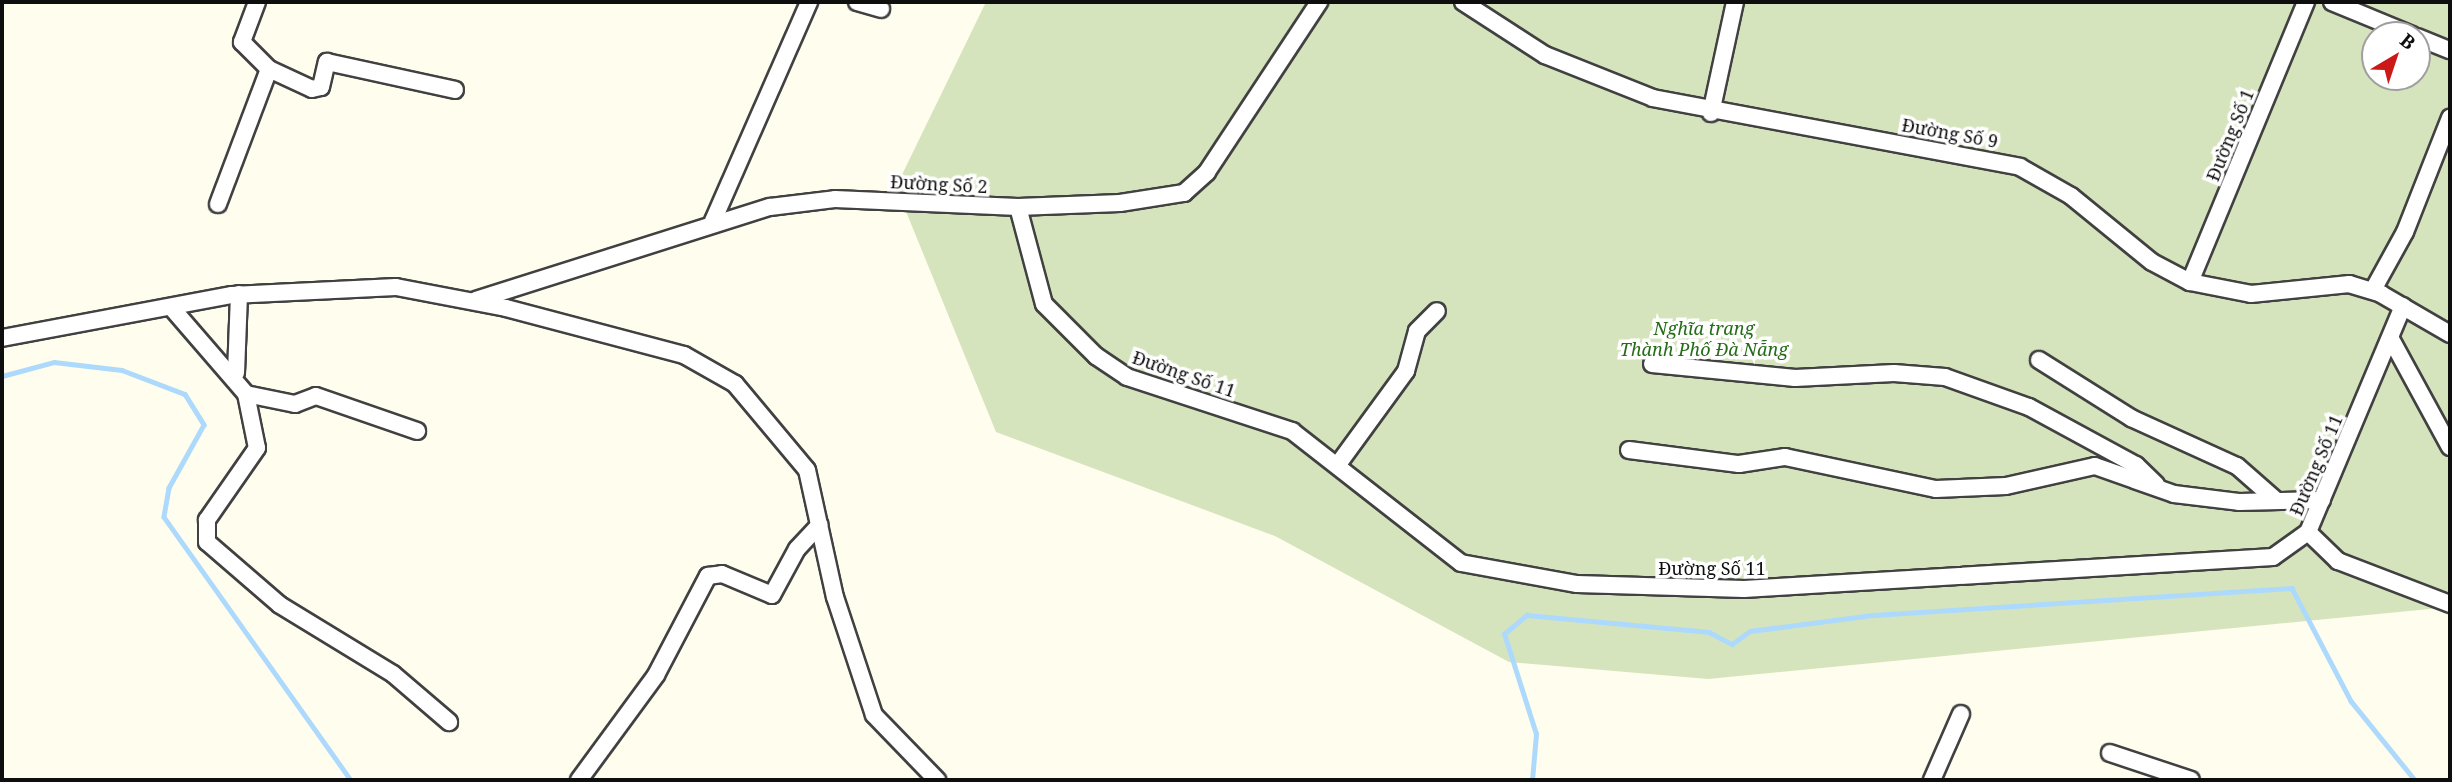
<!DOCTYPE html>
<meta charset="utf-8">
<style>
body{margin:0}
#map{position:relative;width:2452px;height:782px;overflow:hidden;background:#fffdee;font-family:"Noto Serif",serif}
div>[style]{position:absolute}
.cemetery>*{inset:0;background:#d5e4bd}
.stream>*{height:4.5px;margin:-2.25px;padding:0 2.25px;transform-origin:2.25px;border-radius:2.25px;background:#addafc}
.roads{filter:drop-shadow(2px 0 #414141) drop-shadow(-2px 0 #414141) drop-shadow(0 2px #414141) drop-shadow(0 -2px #414141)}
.street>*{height:16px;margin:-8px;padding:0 8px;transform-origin:8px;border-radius:8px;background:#fff}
span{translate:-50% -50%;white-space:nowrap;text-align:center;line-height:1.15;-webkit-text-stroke:7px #fff;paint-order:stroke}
.street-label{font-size:18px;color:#0e0e0e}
.park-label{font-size:18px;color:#256c18;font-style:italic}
.frame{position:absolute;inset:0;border:4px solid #0e0e0e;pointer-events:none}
.north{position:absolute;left:2361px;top:21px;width:70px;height:70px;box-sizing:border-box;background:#fff;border:2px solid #9f9f9f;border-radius:50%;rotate:39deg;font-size:19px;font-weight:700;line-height:28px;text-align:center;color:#0e0e0e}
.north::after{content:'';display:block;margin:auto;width:24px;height:32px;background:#cb1918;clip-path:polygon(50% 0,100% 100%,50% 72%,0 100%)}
</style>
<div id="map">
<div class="cemetery">
<div style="clip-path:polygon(evenodd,986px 2px,2450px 2px,2450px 607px,1708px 679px,1509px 662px,1275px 536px,996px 432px,896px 187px,986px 2px,2375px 35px,2417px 35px,2417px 77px,2375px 77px,2375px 35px)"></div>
</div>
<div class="stream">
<div style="left:2px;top:376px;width:54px;rotate:-15.1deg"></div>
<div style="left:54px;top:362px;width:68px;rotate:6.7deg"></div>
<div style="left:122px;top:370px;width:67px;rotate:20.9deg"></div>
<div style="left:185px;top:394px;width:36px;rotate:58deg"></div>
<div style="left:204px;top:425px;width:72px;rotate:119.1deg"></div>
<div style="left:169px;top:488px;width:29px;rotate:100deg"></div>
<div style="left:164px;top:517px;width:323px;rotate:54.6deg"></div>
<div style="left:1532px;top:780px;width:46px;rotate:-85deg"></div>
<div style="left:1536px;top:734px;width:105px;rotate:-107.7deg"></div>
<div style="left:1504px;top:634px;width:30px;rotate:-40deg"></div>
<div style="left:1527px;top:615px;width:183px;rotate:5.3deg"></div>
<div style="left:1709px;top:632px;width:26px;rotate:28deg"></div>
<div style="left:1732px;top:644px;width:22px;rotate:-36deg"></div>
<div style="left:1750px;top:631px;width:125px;rotate:-7.4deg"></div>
<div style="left:1874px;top:615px;width:419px;rotate:-3.7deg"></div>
<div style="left:2292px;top:588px;width:127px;rotate:62.4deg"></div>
<div style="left:2351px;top:701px;width:102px;rotate:51deg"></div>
</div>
<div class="roads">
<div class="street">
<div style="left:257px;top:2px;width:43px;rotate:110.6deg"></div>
<div style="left:242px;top:42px;width:38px;rotate:45deg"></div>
<div style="left:269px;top:69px;width:47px;rotate:24.9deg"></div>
<div style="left:312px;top:89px;width:9px;rotate:-13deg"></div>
<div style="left:321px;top:87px;width:26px;rotate:-77deg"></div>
<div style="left:327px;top:62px;width:131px;rotate:12.3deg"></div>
<div style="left:857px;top:2px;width:25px;rotate:16deg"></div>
<div style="left:1463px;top:2px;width:98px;rotate:32.9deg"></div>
<div style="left:1545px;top:55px;width:116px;rotate:21.7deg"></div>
<div style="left:1653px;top:98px;width:373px;rotate:10.6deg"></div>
<div style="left:2020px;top:167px;width:59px;rotate:29.6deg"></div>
<div style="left:2071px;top:196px;width:104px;rotate:39.2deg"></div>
<div style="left:2152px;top:262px;width:43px;rotate:27.8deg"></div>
<div style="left:2190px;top:282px;width:62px;rotate:11.1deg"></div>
<div style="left:2251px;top:294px;width:99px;rotate:-5.8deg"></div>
<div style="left:2349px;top:284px;width:34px;rotate:17deg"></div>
<div style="left:2381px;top:294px;width:80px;rotate:30.1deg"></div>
<div style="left:2332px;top:2px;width:87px;rotate:22.4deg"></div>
<div style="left:2417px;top:37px;width:35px;rotate:22deg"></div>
<div style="left:1711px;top:113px;width:114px;rotate:-77.8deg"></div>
<div style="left:218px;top:204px;width:144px;rotate:-69.3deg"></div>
<div style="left:1018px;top:207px;width:100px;rotate:75deg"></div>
<div style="left:1044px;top:304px;width:74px;rotate:45deg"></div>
<div style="left:1096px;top:356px;width:37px;rotate:34deg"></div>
<div style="left:1127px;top:377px;width:174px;rotate:18.1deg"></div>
<div style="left:1292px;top:431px;width:214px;rotate:38deg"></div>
<div style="left:1461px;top:563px;width:118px;rotate:10.3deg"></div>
<div style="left:1577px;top:584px;width:167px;rotate:1.7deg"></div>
<div style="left:1744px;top:589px;width:530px;rotate:-3.46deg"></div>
<div style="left:2273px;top:557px;width:43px;rotate:-35.5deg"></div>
<div style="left:2308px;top:532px;width:245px;rotate:-67.2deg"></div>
<div style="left:713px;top:221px;width:239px;rotate:-66.3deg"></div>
<div style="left:2190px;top:282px;width:303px;rotate:-67.5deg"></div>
<div style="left:2373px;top:290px;width:66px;rotate:-61.1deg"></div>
<div style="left:2405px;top:232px;width:123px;rotate:-68.5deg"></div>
<div style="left:476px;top:300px;width:308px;rotate:-17.6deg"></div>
<div style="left:770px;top:207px;width:65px;rotate:-7deg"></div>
<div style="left:835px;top:199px;width:183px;rotate:2.5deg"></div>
<div style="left:1018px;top:207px;width:102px;rotate:-2.2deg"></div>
<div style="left:1120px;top:203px;width:65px;rotate:-8.9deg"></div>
<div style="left:1184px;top:193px;width:31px;rotate:-42deg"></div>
<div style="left:1207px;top:172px;width:204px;rotate:-56.6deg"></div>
<div style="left:171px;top:307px;width:115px;rotate:49.2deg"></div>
<div style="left:246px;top:394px;width:50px;rotate:11.5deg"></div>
<div style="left:295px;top:404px;width:22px;rotate:-21deg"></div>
<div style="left:316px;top:396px;width:107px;rotate:19.1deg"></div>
<div style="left:2px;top:338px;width:234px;rotate:-10.6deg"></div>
<div style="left:232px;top:295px;width:164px;rotate:-2.8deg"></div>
<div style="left:396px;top:287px;width:112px;rotate:10.8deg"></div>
<div style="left:506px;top:308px;width:184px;rotate:14.8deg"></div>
<div style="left:684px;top:355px;width:59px;rotate:29.6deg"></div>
<div style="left:735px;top:384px;width:112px;rotate:50.1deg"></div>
<div style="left:807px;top:470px;width:130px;rotate:77.6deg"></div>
<div style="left:835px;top:597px;width:124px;rotate:71.7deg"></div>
<div style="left:874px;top:715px;width:91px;rotate:45.9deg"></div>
<div style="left:2391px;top:339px;width:123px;rotate:61.4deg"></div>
<div style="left:2039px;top:360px;width:109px;rotate:32.2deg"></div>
<div style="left:2131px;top:418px;width:116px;rotate:24.4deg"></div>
<div style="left:2237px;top:466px;width:53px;rotate:41.2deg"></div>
<div style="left:1652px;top:364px;width:144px;rotate:5.6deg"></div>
<div style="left:1795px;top:378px;width:99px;rotate:-2.9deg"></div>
<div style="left:1894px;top:373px;width:51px;rotate:4.5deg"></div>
<div style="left:1945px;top:377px;width:89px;rotate:19.7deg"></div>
<div style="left:2029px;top:407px;width:122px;rotate:28.5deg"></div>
<div style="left:2136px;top:465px;width:28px;rotate:44deg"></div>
<div style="left:236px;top:373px;width:79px;rotate:-87.8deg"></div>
<div style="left:246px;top:394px;width:55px;rotate:78.5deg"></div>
<div style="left:257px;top:448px;width:88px;rotate:124.8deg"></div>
<div style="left:207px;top:520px;width:22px;rotate:90deg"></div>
<div style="left:207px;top:542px;width:96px;rotate:40.8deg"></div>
<div style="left:280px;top:605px;width:132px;rotate:31.4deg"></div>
<div style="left:393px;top:674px;width:74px;rotate:40.6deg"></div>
<div style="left:1629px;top:450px;width:111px;rotate:7.3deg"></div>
<div style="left:1739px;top:464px;width:47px;rotate:-8.7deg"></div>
<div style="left:1785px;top:457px;width:154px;rotate:12deg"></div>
<div style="left:1936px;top:489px;width:70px;rotate:-2.5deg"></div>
<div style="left:2006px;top:486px;width:91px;rotate:-12.7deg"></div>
<div style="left:2095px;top:466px;width:84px;rotate:19.5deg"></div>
<div style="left:2174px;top:494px;width:65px;rotate:7deg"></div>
<div style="left:2239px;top:502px;width:83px;rotate:-1.4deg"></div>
<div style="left:1339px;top:463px;width:114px;rotate:-53.9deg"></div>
<div style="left:1406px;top:371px;width:41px;rotate:-74.6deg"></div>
<div style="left:1417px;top:331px;width:28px;rotate:-45deg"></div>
<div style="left:2308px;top:532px;width:42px;rotate:44deg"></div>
<div style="left:2338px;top:561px;width:120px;rotate:21deg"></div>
<div style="left:2110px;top:753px;width:85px;rotate:18.4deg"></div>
<div style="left:579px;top:780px;width:130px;rotate:-53.7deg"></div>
<div style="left:656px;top:675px;width:112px;rotate:-62.3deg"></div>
<div style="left:708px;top:576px;width:14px;rotate:-8deg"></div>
<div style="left:722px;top:574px;width:54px;rotate:22.8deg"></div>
<div style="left:772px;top:595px;width:52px;rotate:-61.5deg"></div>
<div style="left:797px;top:549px;width:33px;rotate:-47deg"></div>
<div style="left:1932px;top:780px;width:72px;rotate:-66.3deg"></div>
</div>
</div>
<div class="street-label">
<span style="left:1950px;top:133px;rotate:10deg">Đường Số 9</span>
<span style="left:2230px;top:135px;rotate:-68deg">Đường Số 1</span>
<span style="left:939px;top:184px;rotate:3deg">Đường Số 2</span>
<span style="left:1184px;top:374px;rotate:19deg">Đường Số 11</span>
<span style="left:2316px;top:465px;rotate:-67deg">Đường Số 11</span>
<span style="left:1712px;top:568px">Đường Số 11</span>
</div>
<div class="park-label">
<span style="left:1704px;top:339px">Nghĩa trang<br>Thành Phố Đà Nẵng</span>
</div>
<div class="frame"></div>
<div class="north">B</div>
</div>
